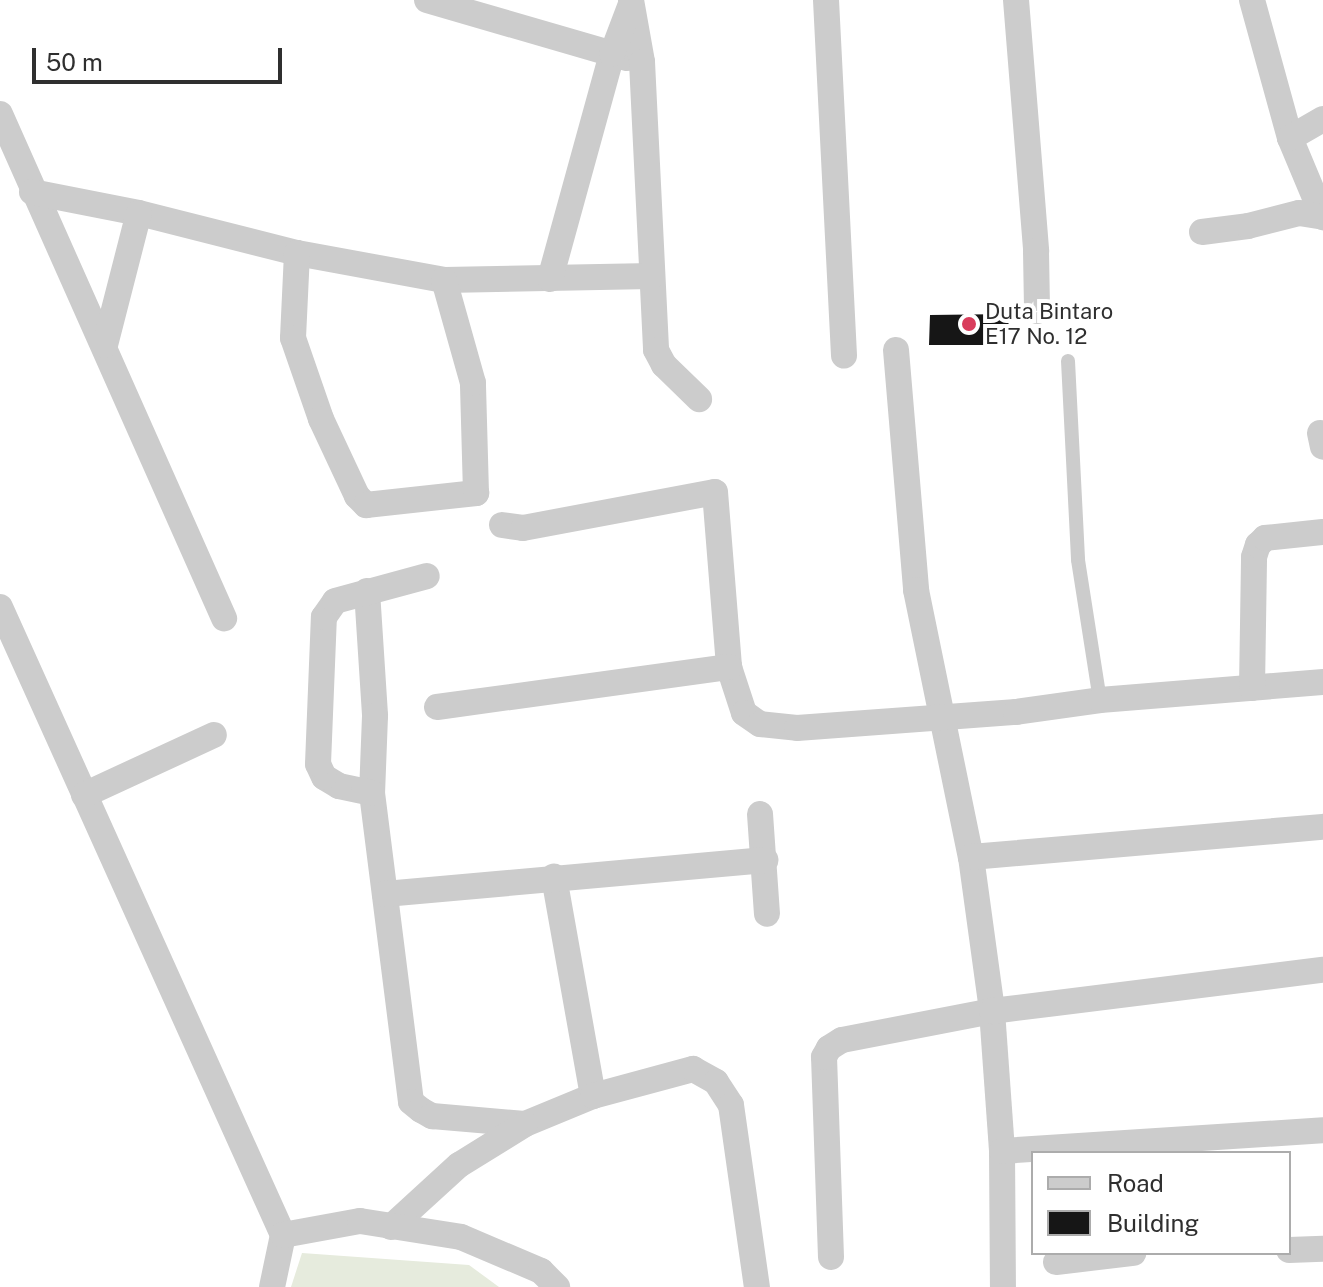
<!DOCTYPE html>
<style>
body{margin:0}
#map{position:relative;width:1323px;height:1287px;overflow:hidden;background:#fff;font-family:"Public Sans",sans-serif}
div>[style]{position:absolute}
.green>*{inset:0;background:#e6ebdd}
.building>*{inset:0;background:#161616}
.service>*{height:14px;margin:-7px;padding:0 7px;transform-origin:7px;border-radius:7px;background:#ccc}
.minor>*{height:26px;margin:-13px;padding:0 13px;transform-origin:13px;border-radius:13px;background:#ccc}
.dots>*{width:22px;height:22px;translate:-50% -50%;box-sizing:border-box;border:4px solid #fff;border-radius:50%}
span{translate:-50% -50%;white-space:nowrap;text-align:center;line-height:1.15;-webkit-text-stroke:8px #fff;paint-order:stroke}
.poi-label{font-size:22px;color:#2f2f2f}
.left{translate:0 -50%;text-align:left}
.legend{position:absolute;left:1031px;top:1151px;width:260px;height:104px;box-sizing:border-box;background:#fff;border:2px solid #acacac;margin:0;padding:10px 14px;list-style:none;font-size:24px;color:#2f2f2f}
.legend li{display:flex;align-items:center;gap:16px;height:40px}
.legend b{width:40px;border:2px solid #acacac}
.scale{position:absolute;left:32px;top:48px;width:250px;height:36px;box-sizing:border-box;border:4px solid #2f2f2f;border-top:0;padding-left:10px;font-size:24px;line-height:28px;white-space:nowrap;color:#2f2f2f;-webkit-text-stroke:6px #fff;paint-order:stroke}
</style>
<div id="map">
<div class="green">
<div style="clip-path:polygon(302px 1253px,469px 1265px,499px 1287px,291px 1287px)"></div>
</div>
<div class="building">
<div style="clip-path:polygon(1009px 314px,1008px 334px,991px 334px,992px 345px,929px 345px,930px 315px)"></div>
</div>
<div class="service">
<div style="left:1068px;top:361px;width:199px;rotate:87.1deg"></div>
<div style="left:1078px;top:560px;width:142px;rotate:81.1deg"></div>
</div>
<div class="minor">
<div style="left:427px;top:0;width:208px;rotate:16.2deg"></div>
<div style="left:631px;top:0;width:63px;rotate:79.9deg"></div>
<div style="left:642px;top:62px;width:288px;rotate:87.2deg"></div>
<div style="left:656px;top:350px;width:17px;rotate:62deg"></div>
<div style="left:664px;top:365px;width:49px;rotate:44.2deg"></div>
<div style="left:826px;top:0;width:356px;rotate:87.1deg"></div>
<div style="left:1016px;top:0;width:252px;rotate:85.4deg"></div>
<div style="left:1036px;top:251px;width:60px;rotate:89deg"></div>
<div style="left:1252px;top:0;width:143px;rotate:74.6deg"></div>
<div style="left:1290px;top:138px;width:86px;rotate:67.3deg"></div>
<div style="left:0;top:114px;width:552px;rotate:66.04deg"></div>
<div style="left:1290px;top:138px;width:38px;rotate:-30deg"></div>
<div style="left:32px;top:192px;width:109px;rotate:11.1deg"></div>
<div style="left:139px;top:213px;width:163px;rotate:14.2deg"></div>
<div style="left:297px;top:253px;width:149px;rotate:10.4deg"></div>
<div style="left:444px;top:280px;width:208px;rotate:-1.1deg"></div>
<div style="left:1202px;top:232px;width:46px;rotate:-7.4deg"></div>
<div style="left:1248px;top:226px;width:53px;rotate:-14.3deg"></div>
<div style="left:1299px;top:213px;width:24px;rotate:9deg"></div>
<div style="left:297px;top:253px;width:85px;rotate:92.7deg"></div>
<div style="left:293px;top:338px;width:86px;rotate:70.9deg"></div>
<div style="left:321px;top:419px;width:85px;rotate:64.9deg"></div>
<div style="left:357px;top:496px;width:13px;rotate:45deg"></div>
<div style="left:366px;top:505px;width:111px;rotate:-6.2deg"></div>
<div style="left:476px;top:493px;width:110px;rotate:-91.6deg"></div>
<div style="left:473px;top:383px;width:107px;rotate:-105.7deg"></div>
<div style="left:550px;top:279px;width:233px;rotate:-74.6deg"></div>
<div style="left:612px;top:54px;width:53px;rotate:-69.2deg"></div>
<div style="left:105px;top:345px;width:136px;rotate:-75.6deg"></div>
<div style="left:896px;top:350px;width:241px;rotate:85.2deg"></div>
<div style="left:916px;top:590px;width:273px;rotate:78.4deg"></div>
<div style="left:971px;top:857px;width:155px;rotate:82.2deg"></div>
<div style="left:992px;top:1011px;width:140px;rotate:85.9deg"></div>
<div style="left:1002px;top:1151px;width:136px;rotate:89.6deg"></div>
<div style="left:1320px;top:433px;width:14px;rotate:78deg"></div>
<div style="left:502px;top:525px;width:21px;rotate:8deg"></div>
<div style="left:523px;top:528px;width:195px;rotate:-10.6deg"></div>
<div style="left:715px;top:492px;width:176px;rotate:85.4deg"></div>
<div style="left:729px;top:667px;width:48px;rotate:71.9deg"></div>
<div style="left:744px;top:713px;width:19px;rotate:35deg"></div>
<div style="left:760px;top:724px;width:37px;rotate:6deg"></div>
<div style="left:797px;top:728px;width:220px;rotate:-4.2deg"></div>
<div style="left:1016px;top:712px;width:85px;rotate:-8.1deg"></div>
<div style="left:1100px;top:700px;width:224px;rotate:-4.6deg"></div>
<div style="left:367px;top:591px;width:125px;rotate:86.3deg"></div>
<div style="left:375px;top:716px;width:77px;rotate:92.2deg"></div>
<div style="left:372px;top:793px;width:311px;rotate:82.8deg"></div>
<div style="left:411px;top:1102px;width:13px;rotate:39deg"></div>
<div style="left:421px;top:1110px;width:13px;rotate:29deg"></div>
<div style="left:432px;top:1116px;width:93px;rotate:4.9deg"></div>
<div style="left:525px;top:1124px;width:74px;rotate:-22.4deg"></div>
<div style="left:593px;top:1096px;width:223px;rotate:-100.1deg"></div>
<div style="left:0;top:607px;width:689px;rotate:65.74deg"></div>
<div style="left:283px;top:1235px;width:53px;rotate:101.9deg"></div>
<div style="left:1252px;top:688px;width:131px;rotate:-89.1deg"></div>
<div style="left:1254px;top:557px;width:13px;rotate:-72deg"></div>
<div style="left:1258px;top:545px;width:10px;rotate:-45deg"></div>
<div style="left:1265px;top:538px;width:58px;rotate:-5.9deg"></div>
<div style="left:437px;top:707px;width:295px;rotate:-7.8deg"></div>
<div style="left:372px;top:793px;width:34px;rotate:-168deg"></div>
<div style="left:339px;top:786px;width:17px;rotate:-149deg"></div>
<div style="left:324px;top:777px;width:14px;rotate:-115deg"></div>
<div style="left:318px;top:764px;width:147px;rotate:-87.7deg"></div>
<div style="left:324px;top:617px;width:19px;rotate:-55deg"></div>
<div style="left:335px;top:601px;width:95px;rotate:-15.2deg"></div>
<div style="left:84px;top:795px;width:143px;rotate:-24.8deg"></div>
<div style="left:760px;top:814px;width:100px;rotate:86deg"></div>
<div style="left:971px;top:857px;width:353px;rotate:-4.9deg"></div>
<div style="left:385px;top:894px;width:382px;rotate:-5.1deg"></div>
<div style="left:593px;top:1096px;width:104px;rotate:-15.1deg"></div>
<div style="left:693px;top:1069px;width:26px;rotate:29deg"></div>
<div style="left:716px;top:1082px;width:27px;rotate:57deg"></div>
<div style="left:731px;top:1105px;width:184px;rotate:81.9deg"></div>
<div style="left:1002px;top:1151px;width:322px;rotate:-3.7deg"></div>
<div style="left:391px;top:1227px;width:92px;rotate:-42.4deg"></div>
<div style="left:459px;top:1165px;width:78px;rotate:-31.8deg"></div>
<div style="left:283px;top:1235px;width:78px;rotate:-10.3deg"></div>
<div style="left:360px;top:1221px;width:102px;rotate:9deg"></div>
<div style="left:461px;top:1237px;width:87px;rotate:23deg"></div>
<div style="left:541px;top:1271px;width:23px;rotate:45deg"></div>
<div style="left:1289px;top:1250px;width:34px;rotate:-2deg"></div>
<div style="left:831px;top:1257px;width:200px;rotate:-92deg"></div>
<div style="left:824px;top:1057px;width:10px;rotate:-61deg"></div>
<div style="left:829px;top:1048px;width:15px;rotate:-32deg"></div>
<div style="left:842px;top:1040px;width:153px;rotate:-10.9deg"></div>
<div style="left:992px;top:1011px;width:334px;rotate:-7.1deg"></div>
<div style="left:1056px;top:1262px;width:78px;rotate:-6.7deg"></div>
</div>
<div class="dots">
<div style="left:969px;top:324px;background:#d93d5c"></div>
</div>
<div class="poi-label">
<span class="left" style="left:985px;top:324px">Duta Bintaro<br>E17 No. 12</span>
</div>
<ul class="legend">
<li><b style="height:10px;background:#ccc"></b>Road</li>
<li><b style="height:22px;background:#161616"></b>Building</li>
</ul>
<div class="scale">50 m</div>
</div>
